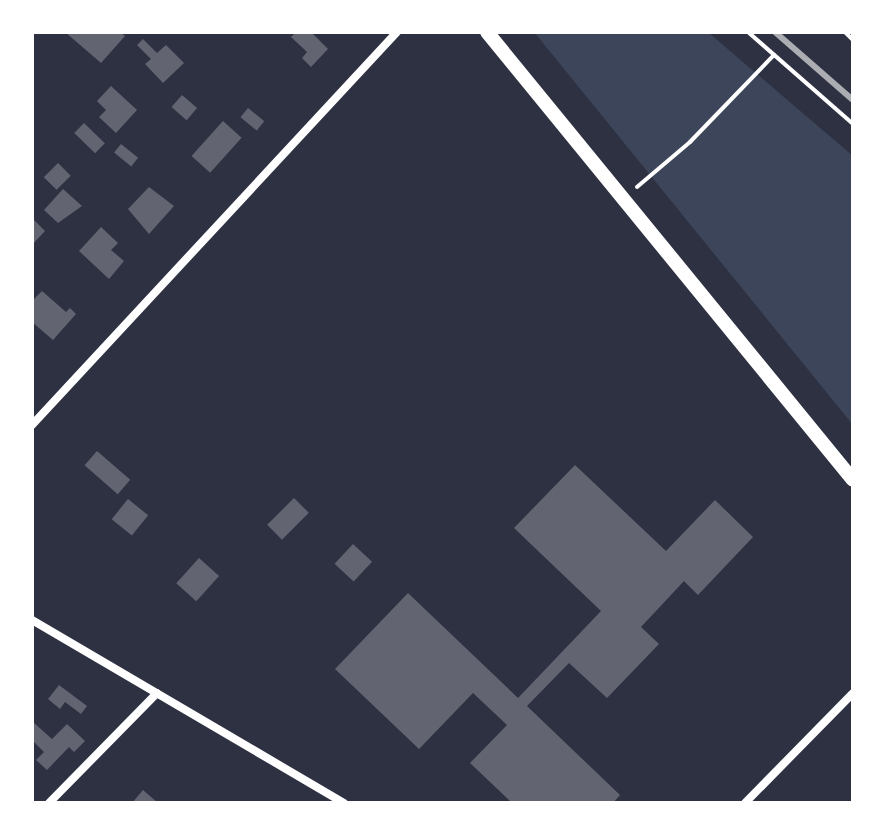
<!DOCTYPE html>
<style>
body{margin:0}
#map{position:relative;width:885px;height:835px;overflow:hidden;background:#2d3142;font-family:Inter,sans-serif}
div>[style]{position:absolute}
.green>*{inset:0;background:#3c4559}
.building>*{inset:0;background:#626471;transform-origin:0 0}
.path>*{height:4px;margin:-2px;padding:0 2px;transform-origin:2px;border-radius:2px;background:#fff}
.minor>*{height:8px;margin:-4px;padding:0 4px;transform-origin:4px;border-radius:4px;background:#fff}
.tertiary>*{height:14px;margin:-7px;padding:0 7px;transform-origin:7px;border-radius:7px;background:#fff}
.rail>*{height:6px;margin:-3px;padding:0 3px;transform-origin:3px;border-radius:3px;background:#abadb3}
span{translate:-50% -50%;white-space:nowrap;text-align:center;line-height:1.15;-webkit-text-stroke:6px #fff;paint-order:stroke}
.frame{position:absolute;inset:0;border:34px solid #fff;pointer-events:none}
</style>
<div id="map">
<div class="green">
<div style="clip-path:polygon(534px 32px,708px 32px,853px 156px,853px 425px)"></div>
</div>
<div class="building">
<div style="clip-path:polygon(65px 32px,120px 32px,125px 36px,101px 63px)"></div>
<div style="clip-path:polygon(296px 32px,311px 32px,328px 49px,311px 67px,302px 58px,307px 52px,291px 37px)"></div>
<div style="clip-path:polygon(143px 39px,157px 53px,166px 45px,184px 63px,163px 83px,145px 64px,151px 59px,137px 45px)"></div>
<div style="clip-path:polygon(111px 86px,137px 110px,116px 133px,99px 117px,106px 110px,97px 101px)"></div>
<div style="left:182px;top:95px;width:20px;height:16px;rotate:41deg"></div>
<div style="left:248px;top:108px;width:21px;height:12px;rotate:39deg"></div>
<div style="left:223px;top:121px;width:25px;height:47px;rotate:42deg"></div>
<div style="left:84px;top:123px;width:29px;height:14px;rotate:44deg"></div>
<div style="left:121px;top:144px;width:22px;height:11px;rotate:39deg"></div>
<div style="left:58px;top:163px;width:18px;height:20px;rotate:45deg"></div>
<div style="clip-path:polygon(149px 187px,174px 206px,149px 234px,128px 209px)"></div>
<div style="clip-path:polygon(63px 189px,82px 206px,58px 223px,44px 210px)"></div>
<div style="clip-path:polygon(34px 220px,45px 231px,32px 245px,32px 221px)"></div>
<div style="clip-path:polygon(101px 227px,118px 243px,111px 250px,124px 261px,109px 279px,79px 251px)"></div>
<div style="clip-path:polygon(42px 291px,66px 312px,70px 308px,76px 314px,53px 340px,32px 322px,32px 301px)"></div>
<div style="left:97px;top:451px;width:44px;height:19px;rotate:41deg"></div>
<div style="clip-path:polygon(575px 465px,666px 551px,715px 500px,753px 537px,698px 595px,684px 581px,641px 627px,659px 644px,607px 698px,569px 663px,527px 706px,620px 795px,613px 803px,512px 803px,470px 763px,507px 725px,473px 693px,419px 749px,335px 669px,408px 593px,518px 698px,601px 611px,514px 528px)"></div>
<div style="left:294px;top:498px;width:21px;height:38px;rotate:45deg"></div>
<div style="left:128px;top:499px;width:26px;height:26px;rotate:39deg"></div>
<div style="left:353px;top:544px;width:26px;height:27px;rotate:43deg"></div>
<div style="left:199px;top:558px;width:27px;height:34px;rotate:42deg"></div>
<div style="clip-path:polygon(59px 685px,87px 706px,81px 714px,65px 702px,60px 709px,48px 699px)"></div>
<div style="clip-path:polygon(33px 722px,52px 739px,67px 724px,85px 741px,74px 752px,69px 747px,47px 770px,36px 760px,44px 752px,32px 740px)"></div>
<div style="clip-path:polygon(143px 790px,158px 803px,132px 803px)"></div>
</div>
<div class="path">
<div style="left:748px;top:32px;width:140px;rotate:41.2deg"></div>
<div style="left:845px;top:32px;width:11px;rotate:45deg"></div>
<div style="left:637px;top:187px;width:70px;rotate:-40.3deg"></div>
<div style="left:690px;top:142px;width:121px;rotate:-46deg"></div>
</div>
<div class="minor">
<div style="left:32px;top:425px;width:536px;rotate:-47.12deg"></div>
<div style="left:32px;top:620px;width:362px;rotate:30.4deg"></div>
<div style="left:49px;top:803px;width:154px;rotate:-45.5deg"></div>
<div style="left:745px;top:803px;width:154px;rotate:-45.5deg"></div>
</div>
<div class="tertiary">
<div style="left:487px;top:32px;width:578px;rotate:50.75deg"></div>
</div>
<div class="rail">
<div style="left:775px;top:32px;width:103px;rotate:41.1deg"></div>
</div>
<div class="frame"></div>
</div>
